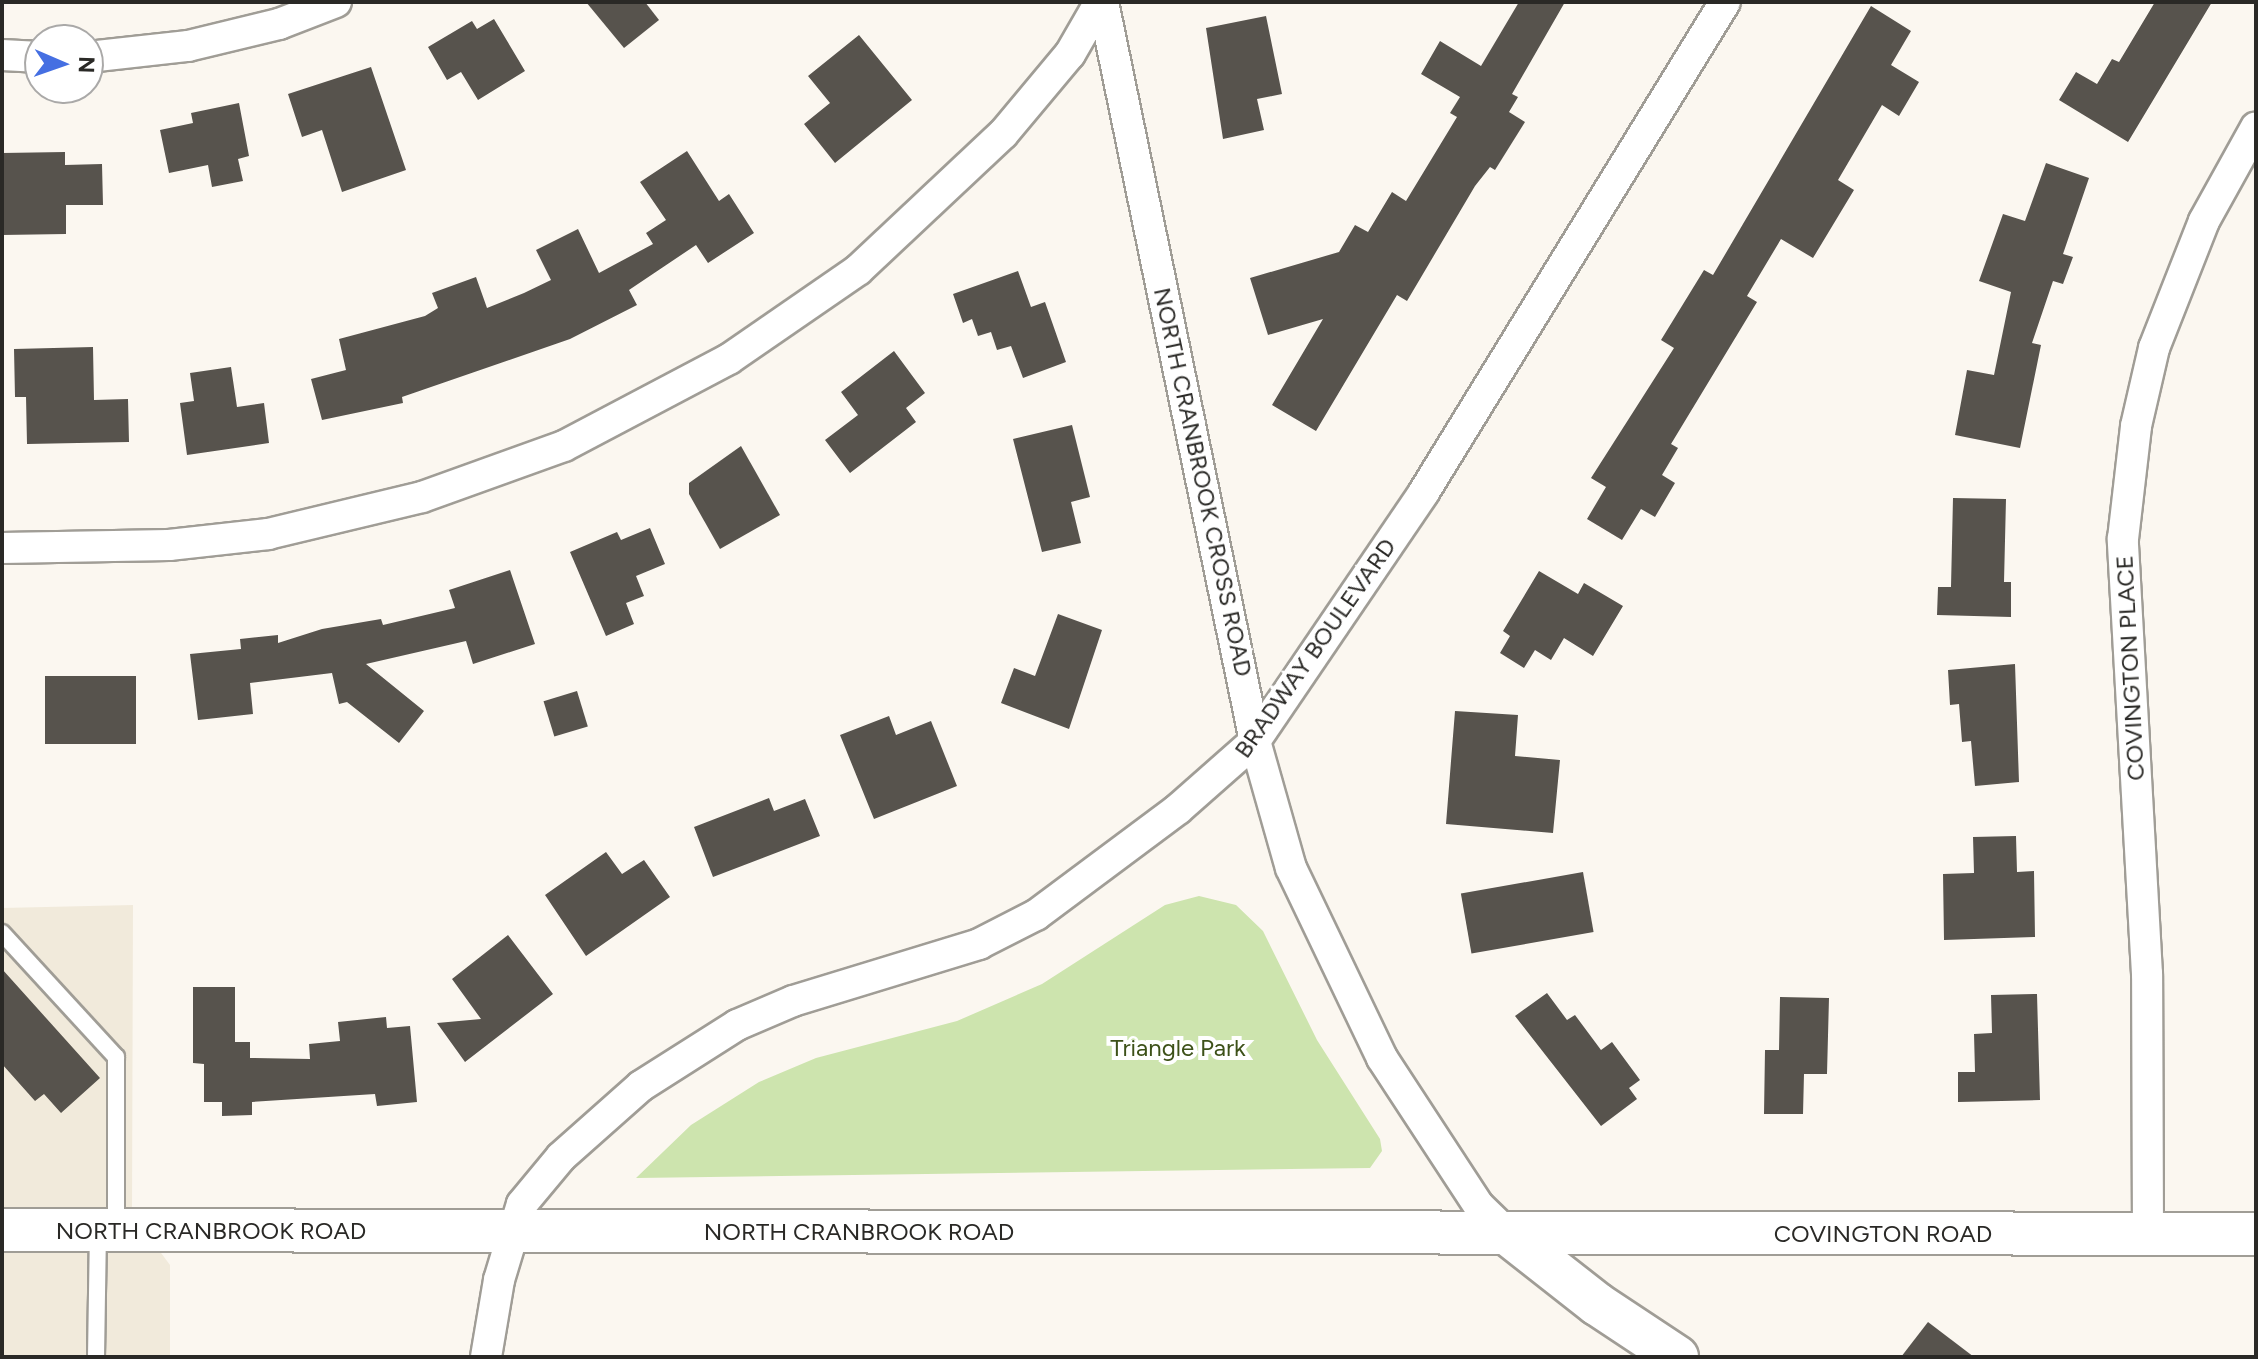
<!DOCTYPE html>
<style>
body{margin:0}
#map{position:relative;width:2258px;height:1359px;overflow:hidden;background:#fbf7f0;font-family:Figtree,sans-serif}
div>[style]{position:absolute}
.built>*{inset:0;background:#f1eadb}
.green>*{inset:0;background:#cde4ae}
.building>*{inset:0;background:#57534d;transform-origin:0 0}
.roads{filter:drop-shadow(2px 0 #a09d96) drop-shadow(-2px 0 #a09d96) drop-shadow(0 2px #a09d96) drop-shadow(0 -2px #a09d96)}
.lane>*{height:16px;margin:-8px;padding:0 8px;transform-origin:8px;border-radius:8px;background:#fff}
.street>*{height:30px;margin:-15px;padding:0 15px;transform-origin:15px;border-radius:15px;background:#fff}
.secondary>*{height:42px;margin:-21px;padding:0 21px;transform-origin:21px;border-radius:21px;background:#fff}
span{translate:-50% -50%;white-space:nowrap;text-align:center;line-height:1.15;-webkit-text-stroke:8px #fff;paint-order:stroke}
.street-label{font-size:24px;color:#2a2926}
.park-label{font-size:24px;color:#3d5119}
.frame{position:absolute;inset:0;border:4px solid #2a2926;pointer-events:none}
.north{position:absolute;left:24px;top:24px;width:80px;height:80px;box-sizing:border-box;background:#fff;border:2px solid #aaa9a8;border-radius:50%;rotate:92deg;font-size:22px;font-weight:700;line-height:32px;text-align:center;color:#2a2926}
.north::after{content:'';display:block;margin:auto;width:28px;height:36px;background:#456fe2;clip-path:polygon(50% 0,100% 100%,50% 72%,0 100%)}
</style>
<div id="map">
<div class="built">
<div style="clip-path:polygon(133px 905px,132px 1214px,170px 1265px,170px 1357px,2px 1357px,2px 908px)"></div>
</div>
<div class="green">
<div style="clip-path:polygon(1199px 896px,1236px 905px,1263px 931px,1317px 1040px,1380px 1139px,1382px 1151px,1370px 1168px,636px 1178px,691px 1125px,759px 1082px,816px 1058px,957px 1021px,1042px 984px,1165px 905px)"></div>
</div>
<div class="building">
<div style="clip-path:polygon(586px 2px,645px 2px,659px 20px,624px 48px)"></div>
<div style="clip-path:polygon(1519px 2px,1565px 2px,1512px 94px,1518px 97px,1509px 112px,1525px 122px,1495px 170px,1490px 167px,1475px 186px,1407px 301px,1397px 295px,1316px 431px,1272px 405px,1323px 319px,1268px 335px,1250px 278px,1339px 252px,1355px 225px,1368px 232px,1392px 192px,1406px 201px,1457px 117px,1450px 113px,1460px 97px,1421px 74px,1440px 41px,1481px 66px)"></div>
<div style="clip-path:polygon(2155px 2px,2212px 2px,2128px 142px,2059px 100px,2076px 72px,2097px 84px,2112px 59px,2119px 62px)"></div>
<div style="clip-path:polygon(1871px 6px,1911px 31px,1891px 65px,1919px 82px,1899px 116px,1882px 105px,1838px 180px,1854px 190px,1813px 258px,1781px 239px,1747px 296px,1757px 302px,1671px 444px,1678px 448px,1662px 475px,1675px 483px,1655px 517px,1641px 509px,1622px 540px,1587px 519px,1606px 487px,1591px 478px,1674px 348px,1661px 340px,1704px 270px,1713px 275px)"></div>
<div style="clip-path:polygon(1266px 16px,1282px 94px,1257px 99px,1264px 130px,1223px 139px,1206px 28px)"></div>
<div style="clip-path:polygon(494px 19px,525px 71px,478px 100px,461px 72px,447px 80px,428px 47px,472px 21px,477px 29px)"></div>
<div style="clip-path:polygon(859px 35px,912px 100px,835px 163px,804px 124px,830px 103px,808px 76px)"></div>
<div style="clip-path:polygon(371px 67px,406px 170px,342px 192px,322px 130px,302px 137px,288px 94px)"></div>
<div style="clip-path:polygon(239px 103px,249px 156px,238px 159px,243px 181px,212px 187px,208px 165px,169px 173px,160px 130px,193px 123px,191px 113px)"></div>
<div style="clip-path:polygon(687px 151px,719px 201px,729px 194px,754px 233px,708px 263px,696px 245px,629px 290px,637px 305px,570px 339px,402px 397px,403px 403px,322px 420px,311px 379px,346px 370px,339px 339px,425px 316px,438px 308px,432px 293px,476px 277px,487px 308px,524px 293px,551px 280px,536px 250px,578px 229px,599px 273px,653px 244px,646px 233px,666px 220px,640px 182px)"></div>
<div style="clip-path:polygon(65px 152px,65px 165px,102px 164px,103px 205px,66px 205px,66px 234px,2px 235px,2px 153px)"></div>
<div style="clip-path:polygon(2046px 163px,2089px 178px,2063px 254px,2073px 257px,2063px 284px,2053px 281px,2032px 343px,2041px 345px,2020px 448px,1955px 435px,1967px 370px,1994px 375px,2011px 292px,1979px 281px,2003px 214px,2025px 221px)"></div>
<div style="clip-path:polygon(1018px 271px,1031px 307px,1045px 302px,1066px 362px,1023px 378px,1011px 346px,997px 350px,991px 332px,978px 336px,972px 319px,963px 323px,953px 294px)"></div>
<div style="clip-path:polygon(93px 347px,94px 400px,128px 399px,129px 442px,27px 444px,26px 397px,15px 397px,14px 349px)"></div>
<div style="clip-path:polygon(894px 351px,925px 393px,906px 408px,916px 422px,850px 473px,825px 440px,858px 415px,841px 392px)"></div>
<div style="clip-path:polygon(231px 367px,237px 407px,264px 403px,269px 443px,187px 455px,180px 403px,194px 401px,190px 373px)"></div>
<div style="clip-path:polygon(1072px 425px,1090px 497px,1071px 502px,1081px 543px,1042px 552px,1013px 439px)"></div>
<div style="clip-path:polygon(741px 446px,780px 515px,720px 549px,689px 494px,689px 483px)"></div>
<div style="clip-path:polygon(1953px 498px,2006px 499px,2004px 582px,2011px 582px,2011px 617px,1937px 615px,1938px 587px,1951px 587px)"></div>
<div style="clip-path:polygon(650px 528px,665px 564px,636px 576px,644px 596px,626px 603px,634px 624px,606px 636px,570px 552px,617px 532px,621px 540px)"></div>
<div style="clip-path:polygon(510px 570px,535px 644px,473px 664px,466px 641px,366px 664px,424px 711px,399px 743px,347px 702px,339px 704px,332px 673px,250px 683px,253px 714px,198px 720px,190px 654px,241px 649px,240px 639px,278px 635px,278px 643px,322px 629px,381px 619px,383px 625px,455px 608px,449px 590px)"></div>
<div style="clip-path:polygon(1539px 571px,1578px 594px,1584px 583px,1623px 606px,1593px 656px,1564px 638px,1551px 660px,1535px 650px,1524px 668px,1500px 653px,1510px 636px,1503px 631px)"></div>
<div style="clip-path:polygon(1058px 614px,1102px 630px,1069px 729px,1001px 703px,1014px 668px,1035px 676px)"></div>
<div style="clip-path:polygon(2015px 664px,2019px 782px,1975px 786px,1971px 741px,1962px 742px,1959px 704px,1950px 705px,1948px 670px)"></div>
<div style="left:45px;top:676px;width:91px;height:68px"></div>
<div style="left:577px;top:691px;width:37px;height:35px;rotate:73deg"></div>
<div style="clip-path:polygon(1455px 711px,1518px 715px,1515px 756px,1560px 760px,1553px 833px,1446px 824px)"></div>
<div style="clip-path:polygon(889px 716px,896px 735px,931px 721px,957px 786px,874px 819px,840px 735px)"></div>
<div style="clip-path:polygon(769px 798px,774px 811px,805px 799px,820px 836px,713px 877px,694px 827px)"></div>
<div style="clip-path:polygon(2016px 836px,2017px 872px,2034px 871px,2035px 937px,1944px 940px,1943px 874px,1974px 873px,1973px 837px)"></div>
<div style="clip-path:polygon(606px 852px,622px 874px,644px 860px,670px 897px,586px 956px,545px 895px)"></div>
<div style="left:1583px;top:872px;width:61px;height:124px;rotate:80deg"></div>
<div style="clip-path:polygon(508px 935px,553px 994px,465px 1062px,437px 1023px,481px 1019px,452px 979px)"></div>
<div style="clip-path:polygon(2px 969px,100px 1078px,61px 1113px,44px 1094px,35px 1101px,2px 1064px)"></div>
<div style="clip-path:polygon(193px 987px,235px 987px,235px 1042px,250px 1042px,250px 1058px,310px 1059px,309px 1044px,340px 1041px,338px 1022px,386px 1017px,387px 1028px,410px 1026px,417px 1102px,377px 1106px,375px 1094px,252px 1102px,252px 1115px,222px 1116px,222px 1102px,204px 1102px,204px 1064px,193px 1063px)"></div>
<div style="clip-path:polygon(1547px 993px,1567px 1020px,1575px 1015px,1601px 1050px,1612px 1042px,1640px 1080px,1629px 1088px,1637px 1099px,1601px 1126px,1515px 1016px)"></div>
<div style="clip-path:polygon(2037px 994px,2040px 1100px,1958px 1102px,1958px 1072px,1975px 1072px,1974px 1034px,1992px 1033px,1991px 995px)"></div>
<div style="clip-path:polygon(1780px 997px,1829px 998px,1827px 1074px,1804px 1074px,1803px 1114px,1764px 1114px,1765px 1050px,1779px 1050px)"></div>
<div style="clip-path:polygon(1928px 1322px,1974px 1357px,1901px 1357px)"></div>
</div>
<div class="roads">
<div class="lane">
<div style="left:2px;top:933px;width:168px;rotate:47.4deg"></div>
<div style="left:116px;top:1057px;width:172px;rotate:90deg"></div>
<div style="left:96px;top:1357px;width:126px;rotate:-89.1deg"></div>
</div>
<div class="street">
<div style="left:1103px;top:2px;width:754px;rotate:78.38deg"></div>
<div style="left:1255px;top:741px;width:132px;rotate:74.2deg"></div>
<div style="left:1291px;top:868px;width:211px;rotate:64.4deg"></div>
<div style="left:1382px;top:1058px;width:177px;rotate:56.8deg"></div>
<div style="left:1479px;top:1206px;width:42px;rotate:44deg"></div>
<div style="left:2px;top:55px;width:38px;rotate:3deg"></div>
<div style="left:88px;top:57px;width:101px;rotate:-6.3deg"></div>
<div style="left:188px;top:46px;width:94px;rotate:-13.6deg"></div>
<div style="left:279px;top:24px;width:61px;rotate:-21.1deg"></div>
<div style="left:2px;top:548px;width:167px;rotate:-1deg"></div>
<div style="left:169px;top:545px;width:100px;rotate:-6.3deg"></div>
<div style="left:268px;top:534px;width:158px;rotate:-13.5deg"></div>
<div style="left:422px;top:497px;width:151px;rotate:-19.8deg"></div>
<div style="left:564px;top:446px;width:187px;rotate:-27.8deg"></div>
<div style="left:729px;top:359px;width:157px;rotate:-34.6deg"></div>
<div style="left:858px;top:270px;width:199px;rotate:-43.2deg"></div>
<div style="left:1003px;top:134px;width:104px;rotate:-50.1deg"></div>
<div style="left:1070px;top:54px;width:60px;rotate:-60deg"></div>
<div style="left:2148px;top:1234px;width:260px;rotate:-90.2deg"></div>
<div style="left:2147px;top:974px;width:436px;rotate:-93.2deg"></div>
<div style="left:2123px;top:539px;width:114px;rotate:-83.4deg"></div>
<div style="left:2136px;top:426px;width:80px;rotate:-77deg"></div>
<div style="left:2154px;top:348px;width:136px;rotate:-68.5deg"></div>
<div style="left:2204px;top:221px;width:107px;rotate:-61deg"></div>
<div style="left:486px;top:1357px;width:78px;rotate:-80.4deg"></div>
<div style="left:499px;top:1280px;width:79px;rotate:-73.2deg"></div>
<div style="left:522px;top:1204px;width:61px;rotate:-50.3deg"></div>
<div style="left:561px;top:1157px;width:107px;rotate:-41.6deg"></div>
<div style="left:641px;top:1086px;width:114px;rotate:-32.4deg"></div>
<div style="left:737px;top:1025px;width:61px;rotate:-23.2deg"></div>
<div style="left:793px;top:1001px;width:195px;rotate:-17deg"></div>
<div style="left:979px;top:944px;width:64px;rotate:-27deg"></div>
<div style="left:1036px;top:915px;width:177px;rotate:-36.7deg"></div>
<div style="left:1178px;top:809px;width:103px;rotate:-41.4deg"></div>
<div style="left:1255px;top:741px;width:301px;rotate:-55.8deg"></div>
<div style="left:1424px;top:492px;width:575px;rotate:-58.44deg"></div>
</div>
<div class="secondary">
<div style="left:2px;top:1230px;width:2254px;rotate:0.1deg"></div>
<div style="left:1509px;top:1235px;width:112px;rotate:38.1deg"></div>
<div style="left:1597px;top:1304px;width:96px;rotate:33.5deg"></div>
</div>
</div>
<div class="street-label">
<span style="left:1203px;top:482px;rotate:78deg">NORTH CRANBROOK CROSS ROAD</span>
<span style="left:1315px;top:648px;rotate:-55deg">BRADWAY BOULEVARD</span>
<span style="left:2130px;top:668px;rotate:-93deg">COVINGTON PLACE</span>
<span style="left:211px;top:1231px">NORTH CRANBROOK ROAD</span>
<span style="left:859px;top:1232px">NORTH CRANBROOK ROAD</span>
<span style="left:1883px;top:1234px">COVINGTON ROAD</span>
</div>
<div class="park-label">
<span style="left:1178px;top:1048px">Triangle Park</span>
</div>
<div class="frame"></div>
<div class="north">N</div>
</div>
